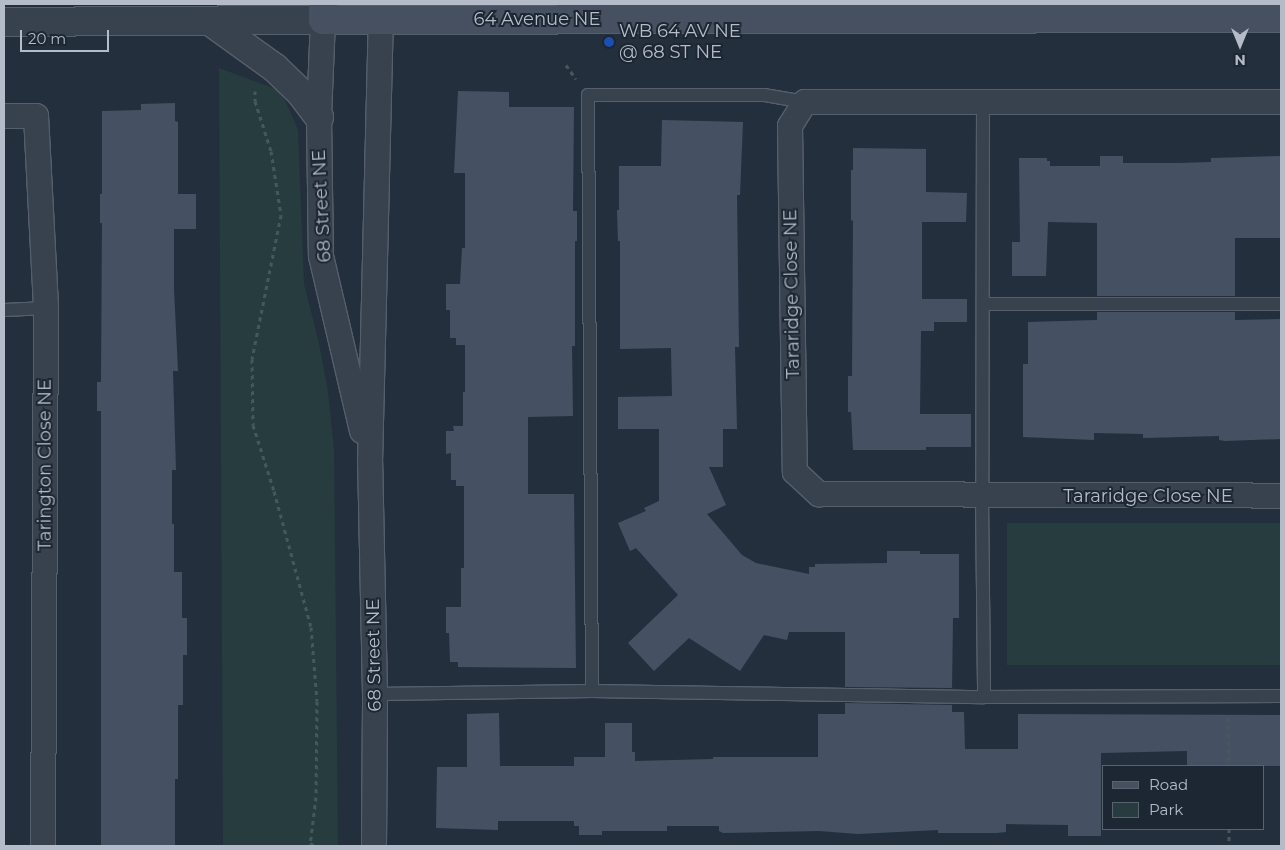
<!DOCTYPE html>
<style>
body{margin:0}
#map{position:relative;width:1285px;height:850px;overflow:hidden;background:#242f3e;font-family:Montserrat,sans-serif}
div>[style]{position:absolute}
.green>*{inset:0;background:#263c3f;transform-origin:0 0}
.building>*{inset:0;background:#455162}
.path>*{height:3px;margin-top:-1.5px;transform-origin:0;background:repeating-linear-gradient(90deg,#44595c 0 4px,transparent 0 8px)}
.roads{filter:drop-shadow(1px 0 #565f6c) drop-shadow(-1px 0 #565f6c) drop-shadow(0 1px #565f6c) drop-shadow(0 -1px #565f6c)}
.service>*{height:12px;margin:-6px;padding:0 6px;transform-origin:6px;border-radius:6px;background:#38414e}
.minor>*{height:24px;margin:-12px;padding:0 12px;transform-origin:12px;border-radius:12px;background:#38414e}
.tertiary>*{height:28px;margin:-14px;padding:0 14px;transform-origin:14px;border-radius:14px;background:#38414e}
.secondary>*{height:28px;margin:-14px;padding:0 14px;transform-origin:14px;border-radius:14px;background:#465061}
.dots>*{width:14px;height:14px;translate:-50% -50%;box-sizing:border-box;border:2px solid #1d2633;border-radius:50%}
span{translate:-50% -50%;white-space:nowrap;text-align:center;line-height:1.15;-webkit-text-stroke:4px #1d2633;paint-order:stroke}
.street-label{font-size:18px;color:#b4bcc9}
.poi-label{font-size:18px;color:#b4bcc9}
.left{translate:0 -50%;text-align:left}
.frame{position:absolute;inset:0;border:5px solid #b4bcc9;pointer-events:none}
.legend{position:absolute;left:1102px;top:765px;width:162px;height:65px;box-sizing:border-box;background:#1d2633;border:1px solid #59626f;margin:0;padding:6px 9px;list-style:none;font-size:15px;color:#b4bcc9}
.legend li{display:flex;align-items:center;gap:10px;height:25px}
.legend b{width:25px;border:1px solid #59626f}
.north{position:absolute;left:1215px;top:20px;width:50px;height:50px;-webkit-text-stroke:4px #1d2633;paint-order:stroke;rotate:180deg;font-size:14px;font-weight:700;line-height:20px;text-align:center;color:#b4bcc9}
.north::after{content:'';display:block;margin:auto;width:18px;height:22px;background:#b4bcc9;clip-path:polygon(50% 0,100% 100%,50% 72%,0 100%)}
.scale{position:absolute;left:20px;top:30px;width:89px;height:22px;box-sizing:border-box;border:2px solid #b4bcc9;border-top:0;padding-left:6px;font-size:15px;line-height:18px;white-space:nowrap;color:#b4bcc9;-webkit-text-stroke:4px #1d2633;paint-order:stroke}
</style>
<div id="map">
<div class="green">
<div style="clip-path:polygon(219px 68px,276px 89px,286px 102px,298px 130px,304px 284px,319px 343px,328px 392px,334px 449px,338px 846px,223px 846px)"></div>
<div style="left:1281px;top:523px;width:142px;height:274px;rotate:90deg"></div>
</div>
<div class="building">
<div style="clip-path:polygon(458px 91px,509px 92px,509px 107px,574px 107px,573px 211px,577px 211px,577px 241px,575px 241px,575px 346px,572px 346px,573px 416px,528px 417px,528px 494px,574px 494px,576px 668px,458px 667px,458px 662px,450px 662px,449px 633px,446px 633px,446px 607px,461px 607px,461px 568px,464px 568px,464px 486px,456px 486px,456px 480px,451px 480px,451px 453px,446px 454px,446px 431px,454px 431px,453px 426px,463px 426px,463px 392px,465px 392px,465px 345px,456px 345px,456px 338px,450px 338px,450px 310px,446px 310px,446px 284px,460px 284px,462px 248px,465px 248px,465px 173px,454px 173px)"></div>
<div style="clip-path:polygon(175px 103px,175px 121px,178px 122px,178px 194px,196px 194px,196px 229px,174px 229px,174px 289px,178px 371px,173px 371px,176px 470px,172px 470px,172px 524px,174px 524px,174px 572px,182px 572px,182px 618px,187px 618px,187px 655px,183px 655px,183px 705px,178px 705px,178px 779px,175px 779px,175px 845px,101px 845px,101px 411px,97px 411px,97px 382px,101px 382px,102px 223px,100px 223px,100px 194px,102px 194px,102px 111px,141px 110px,141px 104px)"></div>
<div style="clip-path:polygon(662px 120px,743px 122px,740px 195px,737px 195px,739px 347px,735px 347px,737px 429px,723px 429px,723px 467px,709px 467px,726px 505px,707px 514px,742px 555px,756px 563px,809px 574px,809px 567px,815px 567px,815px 564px,887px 563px,887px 551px,920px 551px,920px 554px,959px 554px,959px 618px,953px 618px,952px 688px,845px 687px,845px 632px,789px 632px,787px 640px,764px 635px,740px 671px,689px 638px,654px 671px,628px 643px,678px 595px,636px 548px,630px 551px,618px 523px,646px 511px,644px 508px,659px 501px,659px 429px,618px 429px,618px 397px,672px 396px,671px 348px,620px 349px,620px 241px,618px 241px,617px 210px,619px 210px,619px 166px,661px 166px)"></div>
<div style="clip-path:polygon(853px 148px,926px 149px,926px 192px,967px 193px,966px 222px,922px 222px,922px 299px,967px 299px,967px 322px,934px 322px,934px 331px,921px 331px,920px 414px,971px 414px,971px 447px,926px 447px,926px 450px,853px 450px,851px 412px,848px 412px,848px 376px,852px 376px,853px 220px,851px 221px,851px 170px,853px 170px)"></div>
<div style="clip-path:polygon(1100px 156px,1123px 156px,1123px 163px,1178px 163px,1211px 162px,1211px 158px,1281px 156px,1281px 238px,1235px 238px,1235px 296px,1097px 296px,1097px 223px,1048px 222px,1046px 276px,1012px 276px,1012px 242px,1020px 242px,1019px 158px,1047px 158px,1047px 161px,1050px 161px,1050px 166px,1100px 166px)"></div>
<div style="clip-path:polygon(1097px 312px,1235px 312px,1235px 320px,1281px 319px,1281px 439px,1225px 441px,1219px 440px,1219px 436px,1143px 438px,1143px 434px,1094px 433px,1094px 440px,1023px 437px,1023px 364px,1028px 364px,1028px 322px,1097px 320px)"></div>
<div style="clip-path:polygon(845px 703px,952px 705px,952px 712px,964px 712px,965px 749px,1018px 749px,1018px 714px,1281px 715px,1281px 766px,1187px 766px,1187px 751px,1101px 753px,1101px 836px,1068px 836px,1068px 825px,1006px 824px,1006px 832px,997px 833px,938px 833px,938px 830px,858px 834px,819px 831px,723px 833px,719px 831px,719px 826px,667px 826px,667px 831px,602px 831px,602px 835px,579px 835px,579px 826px,574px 826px,574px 821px,498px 821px,498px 830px,436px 828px,437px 767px,467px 767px,467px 714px,499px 713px,500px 766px,574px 766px,574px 757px,605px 757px,605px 723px,632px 723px,632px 752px,635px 752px,635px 761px,713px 759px,713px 757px,818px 757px,818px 714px,845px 714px)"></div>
</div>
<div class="path">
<div style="left:566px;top:65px;width:17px;rotate:54deg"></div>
<div style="left:255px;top:91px;width:10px;rotate:90deg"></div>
<div style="left:255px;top:101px;width:52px;rotate:72.3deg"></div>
<div style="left:271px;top:151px;width:65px;rotate:81.1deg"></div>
<div style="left:281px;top:215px;width:147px;rotate:101.4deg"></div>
<div style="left:252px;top:359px;width:66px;rotate:89.1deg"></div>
<div style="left:253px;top:425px;width:69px;rotate:72.3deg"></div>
<div style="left:274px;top:491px;width:141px;rotate:74.8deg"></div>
<div style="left:311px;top:627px;width:74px;rotate:85.4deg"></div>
<div style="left:317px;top:701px;width:96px;rotate:90.6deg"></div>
<div style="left:316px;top:797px;width:49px;rotate:97deg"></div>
<div style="left:1228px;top:717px;width:49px;rotate:88.8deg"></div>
<div style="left:1229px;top:829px;width:17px;rotate:90deg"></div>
<div style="left:310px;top:843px;width:6px;rotate:31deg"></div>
</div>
<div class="roads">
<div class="service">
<div style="left:983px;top:101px;width:395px;rotate:90.1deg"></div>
<div style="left:982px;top:496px;width:201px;rotate:89.4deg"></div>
<div style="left:805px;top:102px;width:42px;rotate:-170.3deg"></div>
<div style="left:764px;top:95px;width:176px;rotate:180deg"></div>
<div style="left:588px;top:95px;width:596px;rotate:89.62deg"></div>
<div style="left:592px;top:691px;width:392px;rotate:0.9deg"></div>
<div style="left:984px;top:697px;width:297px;rotate:-0.2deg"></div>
<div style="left:984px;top:304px;width:297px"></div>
<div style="left:4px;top:310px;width:42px;rotate:-2.7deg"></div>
<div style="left:375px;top:694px;width:217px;rotate:-0.8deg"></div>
</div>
<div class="minor">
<div style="left:323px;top:20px;width:97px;rotate:92.4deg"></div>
<div style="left:319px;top:117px;width:139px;rotate:89.2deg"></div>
<div style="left:321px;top:256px;width:180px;rotate:76.8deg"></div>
<div style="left:1281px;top:102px;width:476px;rotate:180deg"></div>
<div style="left:805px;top:102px;width:28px;rotate:122deg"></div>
<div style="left:790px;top:126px;width:346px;rotate:89.2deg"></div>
<div style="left:795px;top:472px;width:33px;rotate:43deg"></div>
<div style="left:819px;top:494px;width:462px;rotate:0.2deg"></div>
<div style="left:4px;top:116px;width:32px"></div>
<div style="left:36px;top:116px;width:192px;rotate:87deg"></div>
<div style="left:46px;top:308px;width:538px;rotate:90.32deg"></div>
<div style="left:374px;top:846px;width:152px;rotate:-89.6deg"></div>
<div style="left:375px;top:694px;width:231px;rotate:-91.2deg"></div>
<div style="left:370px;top:463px;width:444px;rotate:-88.6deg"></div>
</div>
<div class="tertiary">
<div style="left:4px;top:22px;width:319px;rotate:-0.4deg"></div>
<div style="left:211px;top:22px;width:79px;rotate:35.7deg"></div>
<div style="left:275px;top:68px;width:36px;rotate:44deg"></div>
<div style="left:301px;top:93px;width:30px;rotate:53deg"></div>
</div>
<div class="secondary">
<div style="left:323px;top:4px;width:16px;rotate:90deg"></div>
<div style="left:323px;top:20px;width:958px;rotate:-0.12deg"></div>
</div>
</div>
<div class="dots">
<div style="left:609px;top:42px;background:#1a4fb4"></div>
</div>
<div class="street-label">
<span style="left:537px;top:19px">64 Avenue NE</span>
<span style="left:322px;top:206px;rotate:-93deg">68 Street NE</span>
<span style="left:792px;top:294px;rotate:-91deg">Tararidge Close NE</span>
<span style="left:45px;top:465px;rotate:-90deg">Tarington Close NE</span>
<span style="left:1148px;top:496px">Tararidge Close NE</span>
<span style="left:374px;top:655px;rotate:-91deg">68 Street NE</span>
</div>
<div class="poi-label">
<span class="left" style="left:619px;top:42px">WB 64 AV NE<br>@ 68 ST NE</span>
</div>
<div class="frame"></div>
<ul class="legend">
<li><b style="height:6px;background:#465061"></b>Road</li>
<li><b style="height:14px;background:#263c3f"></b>Park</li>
</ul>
<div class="north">N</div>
<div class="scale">20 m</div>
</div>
